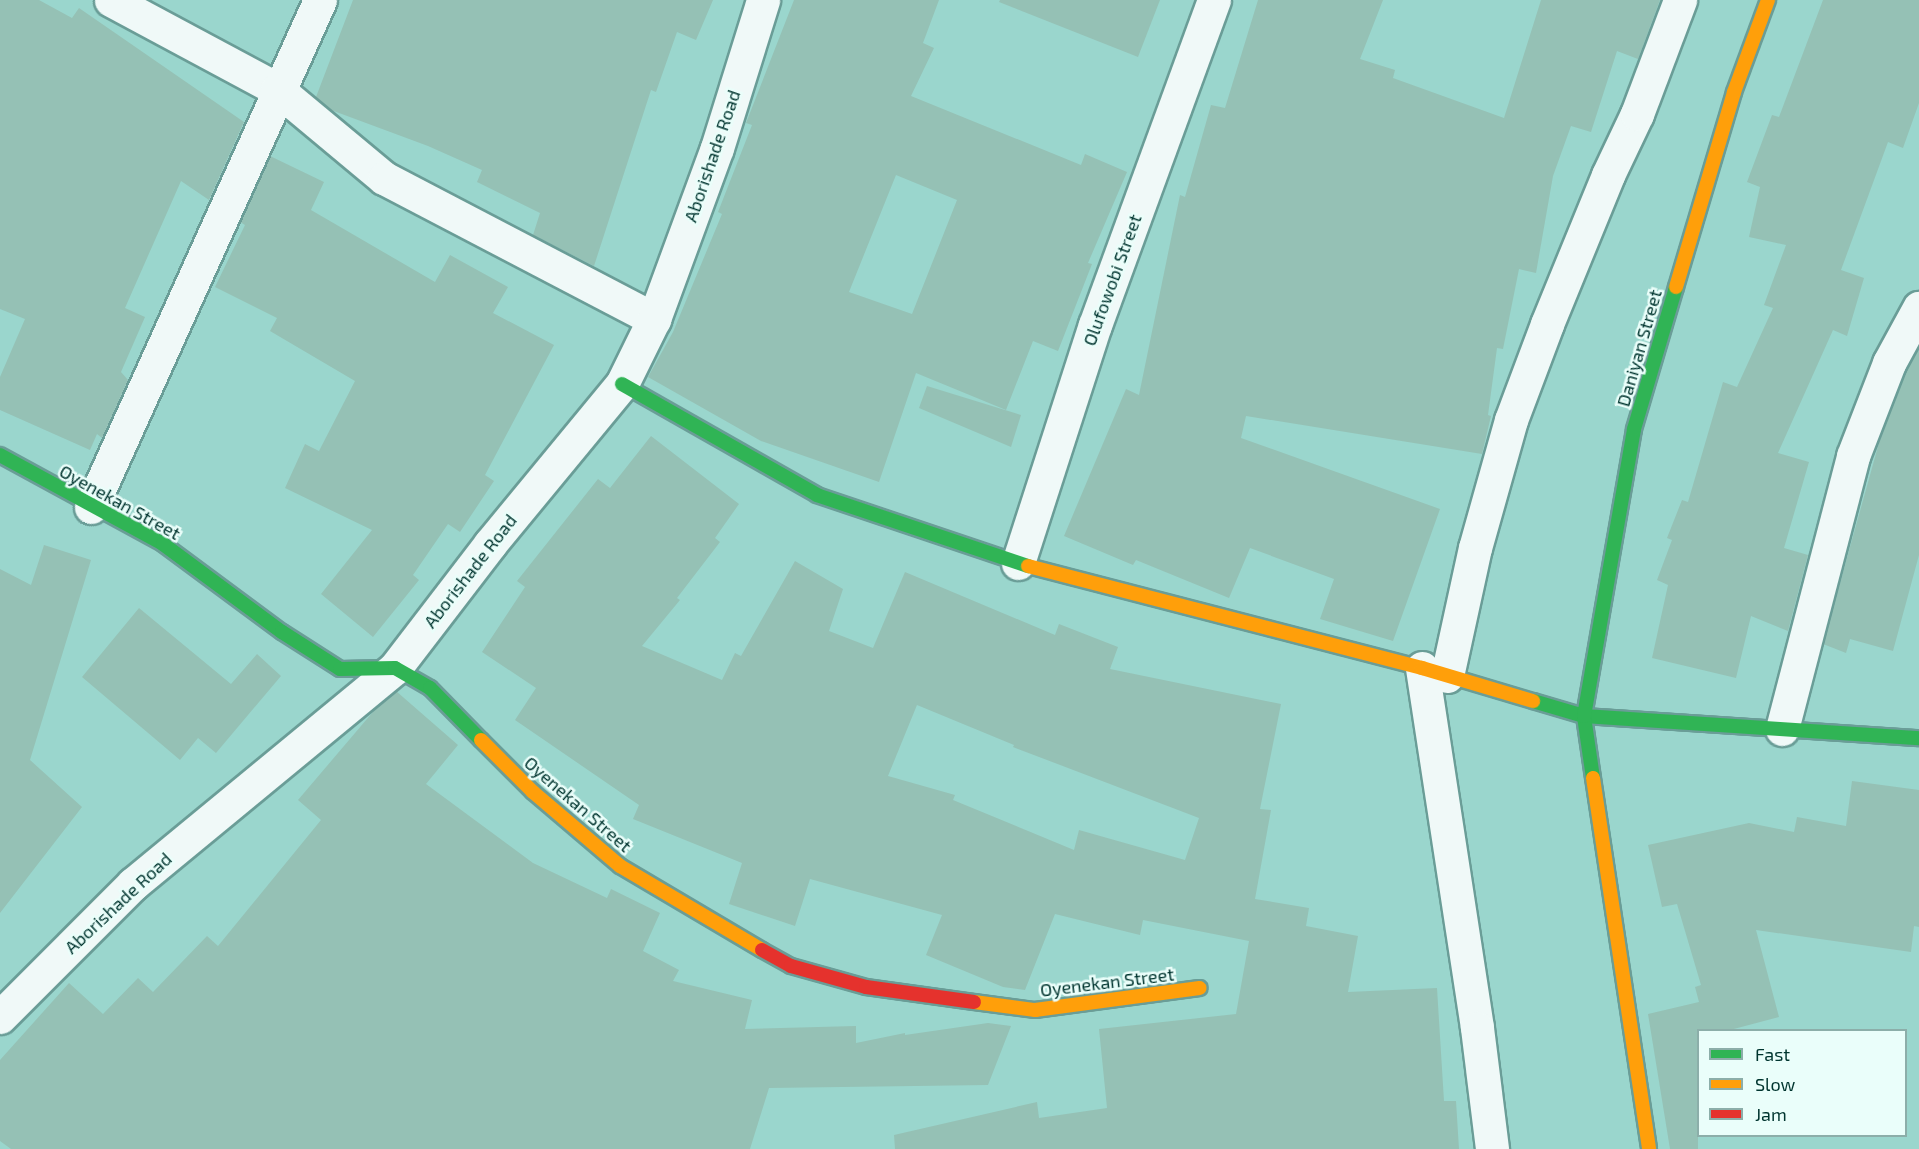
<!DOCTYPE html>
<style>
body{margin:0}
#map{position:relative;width:1919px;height:1149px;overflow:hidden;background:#9ad6cd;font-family:"Exo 2",sans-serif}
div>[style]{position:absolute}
.building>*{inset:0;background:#95c1b5}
.roads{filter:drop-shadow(2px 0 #6a9d97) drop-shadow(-2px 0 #6a9d97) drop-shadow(0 2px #6a9d97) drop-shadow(0 -2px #6a9d97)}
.street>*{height:33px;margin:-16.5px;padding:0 16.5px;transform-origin:16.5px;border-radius:16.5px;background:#f0f9f8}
.fast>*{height:14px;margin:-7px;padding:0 7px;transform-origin:7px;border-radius:7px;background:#30b455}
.slow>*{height:14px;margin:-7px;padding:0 7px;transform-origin:7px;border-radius:7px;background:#ff9f0a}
.jam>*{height:14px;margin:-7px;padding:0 7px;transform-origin:7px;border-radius:7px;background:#e5322d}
span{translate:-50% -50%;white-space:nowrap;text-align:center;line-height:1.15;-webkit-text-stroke:5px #eafefa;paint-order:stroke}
.street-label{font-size:18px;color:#00352f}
.legend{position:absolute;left:1697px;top:1029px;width:210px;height:108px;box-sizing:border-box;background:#eafefa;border:2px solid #8caea9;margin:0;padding:8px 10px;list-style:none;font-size:18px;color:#00352f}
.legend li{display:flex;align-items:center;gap:12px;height:30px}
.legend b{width:30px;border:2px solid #8caea9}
</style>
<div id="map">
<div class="building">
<div style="clip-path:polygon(0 0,39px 0,72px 18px,79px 8px,244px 122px,209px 200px,181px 181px,125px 308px,145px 317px,121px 372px,128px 380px,102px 438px,97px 434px,90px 450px,0 410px,0 377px,25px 319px,0 309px)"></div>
<div style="clip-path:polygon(353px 0,713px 0,696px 40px,677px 32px,656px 92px,651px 90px,594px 266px,533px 235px,540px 213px,477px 182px,482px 170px,428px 146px,331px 110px,316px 97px)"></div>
<div style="clip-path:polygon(evenodd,794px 0,939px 0,923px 43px,934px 48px,911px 96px,1081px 165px,1085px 154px,1127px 172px,1088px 263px,1092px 264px,1058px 351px,1033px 341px,1006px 410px,916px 373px,879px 482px,761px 441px,648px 377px,673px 332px,722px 214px,718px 212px,752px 125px,746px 123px,794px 0,896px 175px,957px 200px,912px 314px,849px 292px,896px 175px)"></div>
<div style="clip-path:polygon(1000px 0,1160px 0,1138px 57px,999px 2px)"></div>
<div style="clip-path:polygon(1258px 0,1383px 0,1360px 59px,1395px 70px,1393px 78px,1504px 118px,1541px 0,1660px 0,1638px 59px,1617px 51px,1591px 132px,1571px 126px,1553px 176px,1536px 273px,1519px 269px,1503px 349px,1497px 348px,1488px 415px,1491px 416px,1482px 454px,1246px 416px,1241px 438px,1440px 509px,1393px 641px,1320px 619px,1334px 579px,1250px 548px,1229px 598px,1136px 560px,1133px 565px,1064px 536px,1126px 389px,1139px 395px,1180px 195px,1185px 197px,1211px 105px,1225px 108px)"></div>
<div style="clip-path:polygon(1823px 0,1919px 0,1919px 103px,1903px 148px,1888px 142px,1841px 270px,1864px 278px,1847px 336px,1833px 330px,1778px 453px,1809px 462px,1784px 548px,1808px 555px,1788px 631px,1751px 616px,1736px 678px,1652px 658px,1668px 585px,1657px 580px,1672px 540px,1667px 538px,1682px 500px,1688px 502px,1723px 382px,1737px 387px,1773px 308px,1764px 305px,1786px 245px,1749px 237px,1760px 187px,1747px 182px,1772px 115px,1779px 117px)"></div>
<div style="clip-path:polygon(270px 156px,324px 182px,311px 210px,435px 282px,450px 255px,508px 287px,493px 313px,554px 345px,485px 475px,494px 481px,460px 532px,448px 524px,413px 575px,419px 580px,373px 637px,321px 594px,372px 530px,285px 488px,305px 444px,319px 451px,355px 381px,270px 331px,277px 318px,215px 287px,245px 225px,240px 222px)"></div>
<div style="clip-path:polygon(1919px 347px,1919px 555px,1893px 651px,1850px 639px,1846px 653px,1823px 644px,1882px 432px,1906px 371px)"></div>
<div style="clip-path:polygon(927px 386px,1021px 415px,1011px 447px,919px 408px)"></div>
<div style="clip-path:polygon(evenodd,651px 436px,739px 504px,715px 538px,720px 542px,677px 598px,680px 600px,642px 646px,722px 680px,735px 653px,741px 656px,795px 561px,843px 589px,829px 631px,873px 648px,905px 572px,1055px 635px,1059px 624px,1118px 647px,1110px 669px,1281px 704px,1260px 809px,1271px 810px,1255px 899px,1309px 908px,1306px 926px,1358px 936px,1348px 992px,1437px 988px,1444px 1101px,1456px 1101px,1459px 1149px,895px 1149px,894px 1135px,1037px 1102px,1039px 1118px,1107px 1108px,1099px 1029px,1236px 1014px,1249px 941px,1143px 920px,1140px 935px,1055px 914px,1025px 990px,1003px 987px,926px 955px,942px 915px,810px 879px,795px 926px,729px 904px,742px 863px,633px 819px,639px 805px,515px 720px,536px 688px,482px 652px,525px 587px,517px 581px,598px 479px,610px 488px,651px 436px,917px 705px,1014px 745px,1013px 747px,1199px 818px,1185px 860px,1079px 830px,1074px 850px,953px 800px,955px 795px,888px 776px,917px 705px)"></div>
<div style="clip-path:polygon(44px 545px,91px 560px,30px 760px,82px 807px,0 913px,0 569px,31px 585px)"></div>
<div style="clip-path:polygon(139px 608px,231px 684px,257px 654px,281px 676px,216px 753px,198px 738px,180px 760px,82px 677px)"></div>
<div style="clip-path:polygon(396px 691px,458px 745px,426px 784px,533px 863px,607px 898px,611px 889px,660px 913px,643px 951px,679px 970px,673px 981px,752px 1000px,745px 1029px,856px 1026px,856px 1043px,905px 1033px,905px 1035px,988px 1023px,1011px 1026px,988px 1085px,769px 1088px,750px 1149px,11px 1149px,0 1141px,0 1060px,69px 983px,103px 1014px,138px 978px,153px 992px,207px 936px,218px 946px,321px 820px,298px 800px,378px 706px)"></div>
<div style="clip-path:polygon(1852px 781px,1919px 790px,1919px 927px,1914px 926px,1911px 952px,1756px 930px,1779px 1017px,1730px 1030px,1698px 1030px,1698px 1149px,1670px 1149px,1648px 1014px,1699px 1002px,1695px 987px,1701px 985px,1677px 904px,1662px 907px,1648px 845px,1749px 823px,1794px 832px,1797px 817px,1846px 826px)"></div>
</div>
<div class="roads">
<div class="street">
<div style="left:111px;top:0;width:188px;rotate:28.2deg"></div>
<div style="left:277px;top:89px;width:139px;rotate:39.8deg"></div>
<div style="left:384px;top:178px;width:305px;rotate:27.6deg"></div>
<div style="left:91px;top:507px;width:556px;rotate:-65.69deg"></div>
<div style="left:1018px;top:563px;width:250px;rotate:-72.1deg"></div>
<div style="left:1095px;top:325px;width:346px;rotate:-69.9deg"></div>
<div style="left:1422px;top:668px;width:364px;rotate:81.3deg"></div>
<div style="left:1477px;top:1028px;width:122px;rotate:82.9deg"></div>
<div style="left:1447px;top:676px;width:131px;rotate:-77.7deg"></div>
<div style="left:1475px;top:548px;width:133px;rotate:-74.3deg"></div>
<div style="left:1511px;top:420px;width:103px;rotate:-69.4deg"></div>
<div style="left:1547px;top:324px;width:161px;rotate:-67.7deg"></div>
<div style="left:1608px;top:175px;width:68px;rotate:-64.6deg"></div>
<div style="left:1637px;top:114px;width:122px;rotate:-69.3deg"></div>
<div style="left:1782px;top:729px;width:282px;rotate:-75.4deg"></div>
<div style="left:1853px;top:456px;width:100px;rotate:-68.8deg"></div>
<div style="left:1889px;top:363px;width:63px;rotate:-61.4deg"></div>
<div style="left:0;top:1017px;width:188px;rotate:-45deg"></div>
<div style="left:133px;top:884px;width:340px;rotate:-39.5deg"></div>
<div style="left:395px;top:668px;width:156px;rotate:-52.5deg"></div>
<div style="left:490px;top:544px;width:207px;rotate:-50.5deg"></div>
<div style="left:622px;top:384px;width:72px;rotate:-63.8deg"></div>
<div style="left:654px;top:319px;width:182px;rotate:-69.8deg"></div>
<div style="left:717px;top:148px;width:155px;rotate:-72.7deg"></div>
</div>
<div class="fast">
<div style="left:622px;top:384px;width:224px;rotate:29.6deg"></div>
<div style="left:817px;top:495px;width:223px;rotate:18.6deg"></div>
<div style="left:0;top:455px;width:186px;rotate:28.6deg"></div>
<div style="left:163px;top:544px;width:148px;rotate:36.5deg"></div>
<div style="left:282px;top:632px;width:69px;rotate:32.5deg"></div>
<div style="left:340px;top:669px;width:55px;rotate:-1deg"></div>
<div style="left:395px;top:668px;width:40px;rotate:29.7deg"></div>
<div style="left:430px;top:688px;width:73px;rotate:45.6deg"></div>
<div style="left:1533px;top:701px;width:53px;rotate:16.4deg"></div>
<div style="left:1584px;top:716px;width:336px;rotate:3.8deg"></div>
<div style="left:1593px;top:778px;width:63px;rotate:-98.3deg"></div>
<div style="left:1584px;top:716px;width:291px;rotate:-80.1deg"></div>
<div style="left:1634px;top:429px;width:148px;rotate:-73.5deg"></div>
</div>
<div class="slow">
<div style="left:1676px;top:287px;width:203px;rotate:-73.4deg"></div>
<div style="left:1734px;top:92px;width:98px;rotate:-69.7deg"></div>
<div style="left:1028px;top:566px;width:407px;rotate:14.5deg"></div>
<div style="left:1422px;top:668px;width:116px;rotate:16.6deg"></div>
<div style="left:481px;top:740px;width:74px;rotate:45deg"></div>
<div style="left:533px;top:792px;width:114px;rotate:40.4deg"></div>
<div style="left:620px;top:866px;width:165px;rotate:30.6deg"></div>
<div style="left:1593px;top:778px;width:375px;rotate:81.4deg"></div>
<div style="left:974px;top:1002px;width:62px;rotate:7.5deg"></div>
<div style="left:1035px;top:1010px;width:166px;rotate:-7.6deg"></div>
</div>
<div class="jam">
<div style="left:762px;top:950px;width:33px;rotate:29deg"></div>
<div style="left:791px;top:966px;width:78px;rotate:15.6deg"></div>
<div style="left:866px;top:987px;width:109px;rotate:7.9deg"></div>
</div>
</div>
<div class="street-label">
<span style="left:712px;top:156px;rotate:-71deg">Aborishade Road</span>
<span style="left:1112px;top:280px;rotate:-70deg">Olufowobi Street</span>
<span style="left:1639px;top:348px;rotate:-74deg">Daniyan Street</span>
<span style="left:120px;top:502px;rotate:29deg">Oyenekan Street</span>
<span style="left:470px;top:571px;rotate:-52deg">Aborishade Road</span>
<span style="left:578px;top:804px;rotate:41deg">Oyenekan Street</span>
<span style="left:118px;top:903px;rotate:-43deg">Aborishade Road</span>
<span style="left:1107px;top:982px;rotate:-7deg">Oyenekan Street</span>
</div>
<ul class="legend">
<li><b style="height:8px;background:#30b455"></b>Fast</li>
<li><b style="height:8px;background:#ff9f0a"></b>Slow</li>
<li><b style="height:8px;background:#e5322d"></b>Jam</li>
</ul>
</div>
